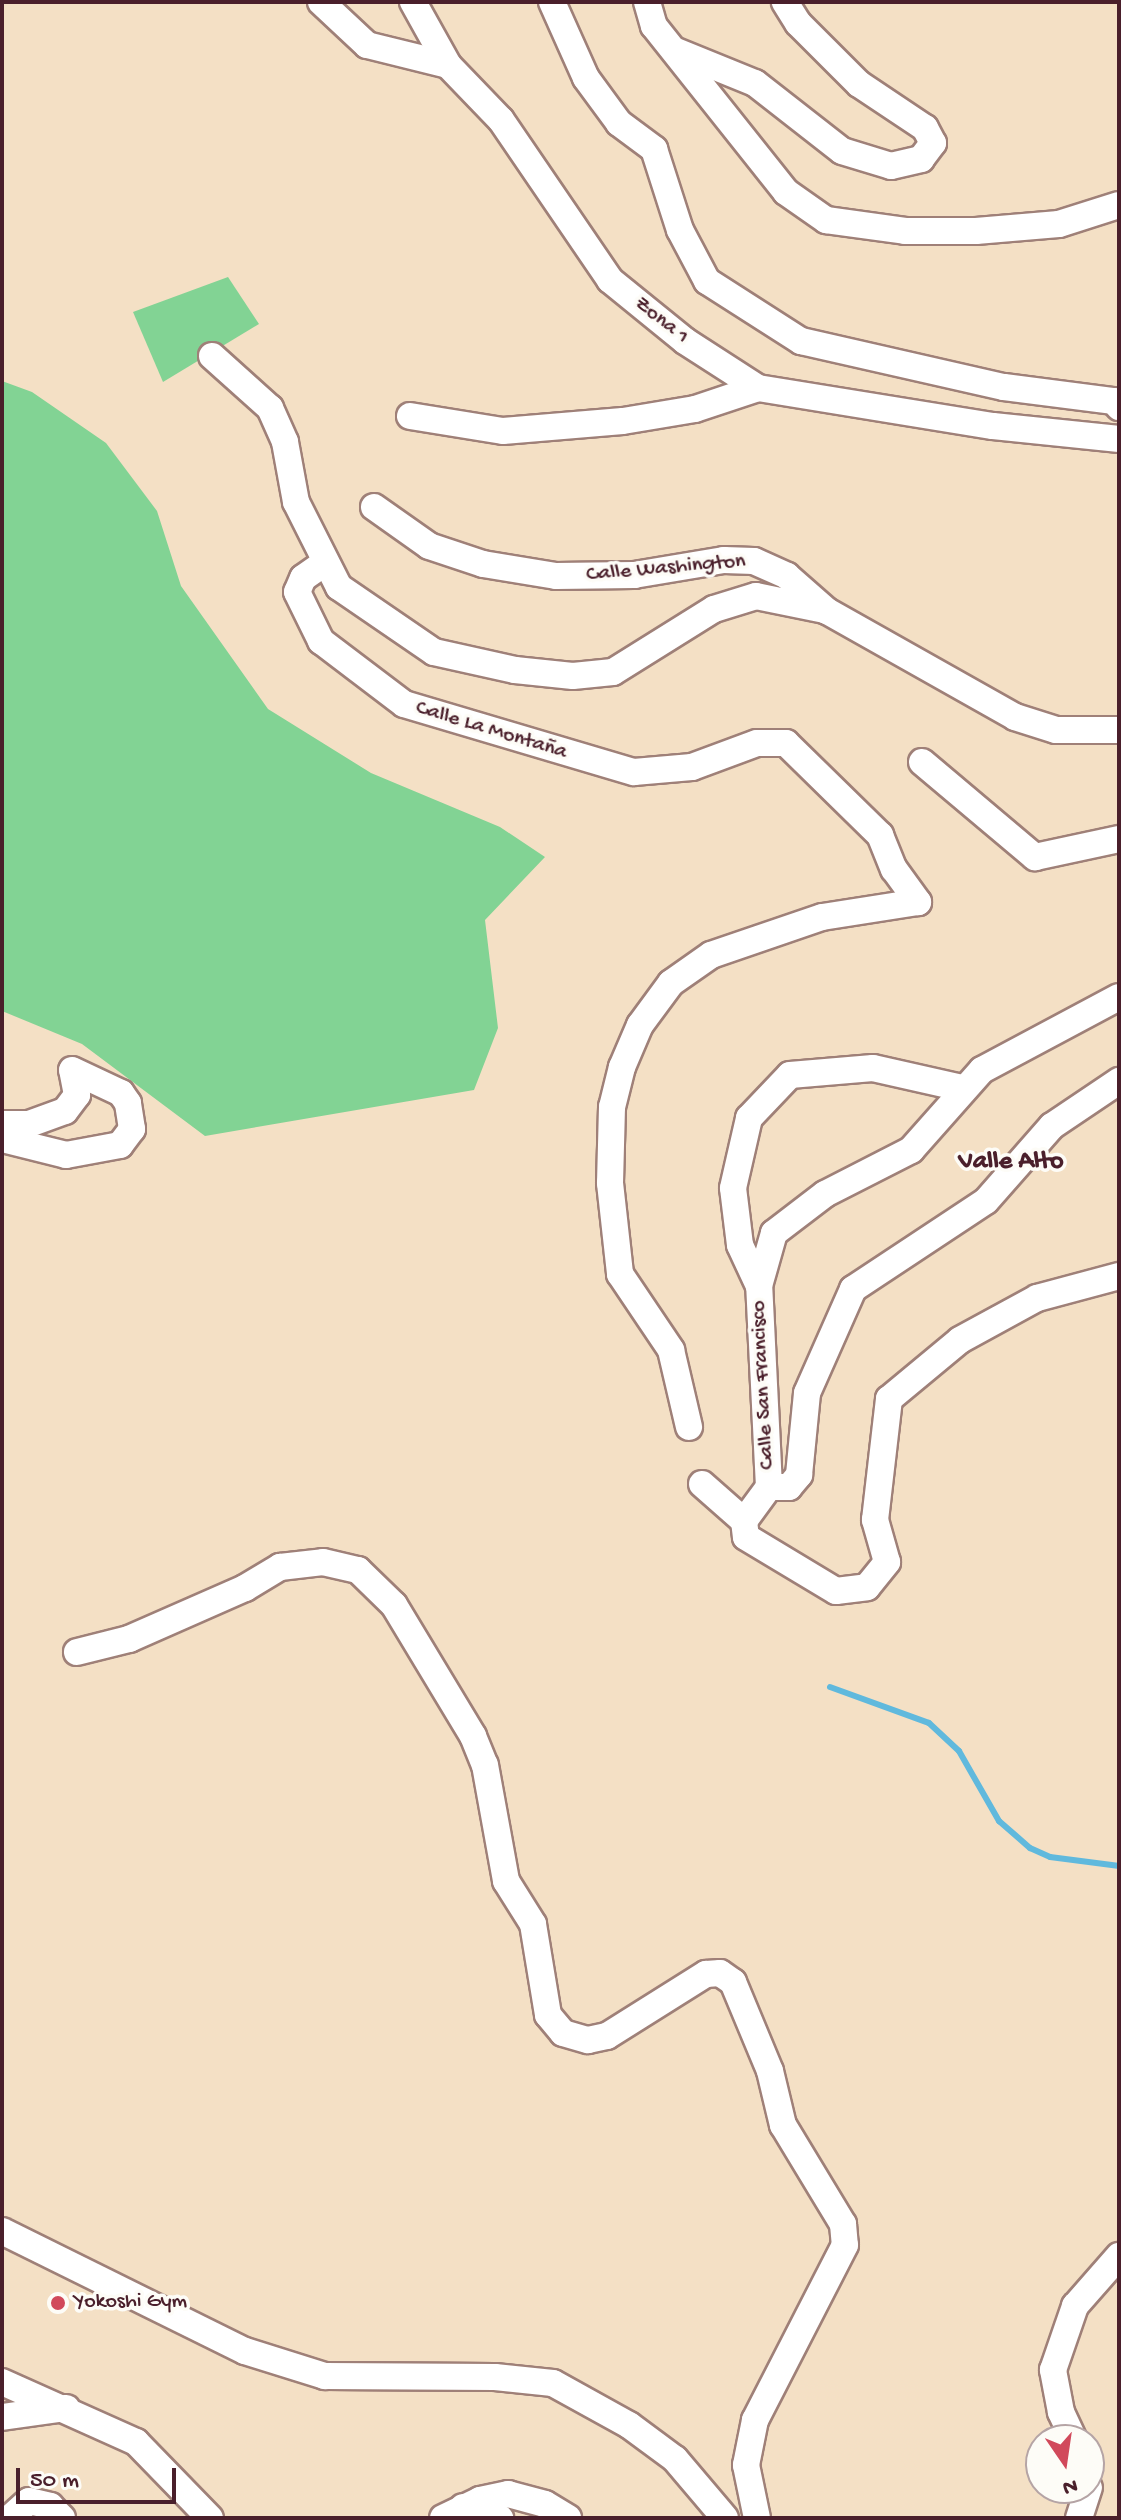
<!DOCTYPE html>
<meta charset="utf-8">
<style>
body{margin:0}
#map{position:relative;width:1121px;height:2520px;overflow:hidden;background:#f4e0c5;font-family:"Gochi Hand",sans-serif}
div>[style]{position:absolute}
.green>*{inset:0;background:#82d394}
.stream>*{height:6px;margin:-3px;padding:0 3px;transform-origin:3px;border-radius:3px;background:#60b9dd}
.roads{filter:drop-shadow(2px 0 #9f8078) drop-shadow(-2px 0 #9f8078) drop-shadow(0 2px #9f8078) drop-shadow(0 -2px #9f8078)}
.minor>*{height:26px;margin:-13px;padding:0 13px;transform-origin:13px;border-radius:13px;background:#fff}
.dots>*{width:22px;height:22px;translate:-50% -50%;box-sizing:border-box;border:4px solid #fdfcf7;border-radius:50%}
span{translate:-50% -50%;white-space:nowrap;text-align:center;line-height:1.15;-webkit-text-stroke:7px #fdfcf7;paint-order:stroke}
.street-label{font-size:22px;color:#4a1f2b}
.poi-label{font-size:22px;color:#4a1f2b}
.left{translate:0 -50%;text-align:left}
.quarter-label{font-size:26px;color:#4a1f2b;font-weight:700}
.frame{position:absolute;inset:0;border:4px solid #4a1f2b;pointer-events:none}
.north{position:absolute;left:1025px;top:2424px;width:80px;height:80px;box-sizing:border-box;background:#fdfcf7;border:2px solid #b5a4a5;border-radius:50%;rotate:167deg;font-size:22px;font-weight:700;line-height:32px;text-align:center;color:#4a1f2b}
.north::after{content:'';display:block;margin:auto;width:28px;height:36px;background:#d1495b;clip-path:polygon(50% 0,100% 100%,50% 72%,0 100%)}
.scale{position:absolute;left:16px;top:2468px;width:160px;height:36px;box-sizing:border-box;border:4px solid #4a1f2b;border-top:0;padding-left:10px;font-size:24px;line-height:28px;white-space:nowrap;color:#4a1f2b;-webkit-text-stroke:6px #fdfcf7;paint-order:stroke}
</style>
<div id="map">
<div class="green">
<div style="clip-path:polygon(228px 277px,259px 324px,163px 382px,133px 312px)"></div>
<div style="clip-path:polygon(2px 381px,32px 392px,106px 443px,157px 511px,181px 586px,268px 709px,371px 773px,500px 827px,545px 857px,485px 920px,498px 1028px,474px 1090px,205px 1136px,82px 1044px,2px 1011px)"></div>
</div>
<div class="stream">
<div style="left:830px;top:1687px;width:105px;rotate:20deg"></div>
<div style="left:929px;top:1723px;width:41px;rotate:43deg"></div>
<div style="left:959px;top:1751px;width:81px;rotate:60.3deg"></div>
<div style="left:999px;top:1821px;width:41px;rotate:41.1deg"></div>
<div style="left:1030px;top:1848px;width:22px;rotate:24deg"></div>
<div style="left:1050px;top:1857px;width:70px;rotate:7.4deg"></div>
</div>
<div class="roads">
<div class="minor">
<div style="left:321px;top:2px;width:63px;rotate:43.1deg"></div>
<div style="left:367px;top:45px;width:83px;rotate:13.9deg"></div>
<div style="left:448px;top:65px;width:76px;rotate:46.1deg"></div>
<div style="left:501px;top:120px;width:194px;rotate:55.7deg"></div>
<div style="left:610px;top:280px;width:97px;rotate:39.1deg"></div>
<div style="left:685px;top:341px;width:87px;rotate:32.8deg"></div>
<div style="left:758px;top:388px;width:238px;rotate:9.2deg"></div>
<div style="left:993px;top:426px;width:127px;rotate:5.9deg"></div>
<div style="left:413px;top:2px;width:72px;rotate:60.9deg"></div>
<div style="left:552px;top:2px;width:83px;rotate:65.9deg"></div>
<div style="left:586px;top:78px;width:56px;rotate:53.7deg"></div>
<div style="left:619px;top:123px;width:44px;rotate:36.6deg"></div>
<div style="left:654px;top:149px;width:85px;rotate:72.2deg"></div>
<div style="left:680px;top:230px;width:58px;rotate:62.1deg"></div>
<div style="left:707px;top:281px;width:112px;rotate:32.6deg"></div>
<div style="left:801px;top:341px;width:208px;rotate:12.8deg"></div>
<div style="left:1004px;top:387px;width:111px;rotate:7.3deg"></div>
<div style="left:1114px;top:401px;width:8px;rotate:50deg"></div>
<div style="left:647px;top:2px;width:25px;rotate:74deg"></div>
<div style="left:654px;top:26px;width:212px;rotate:51.5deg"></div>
<div style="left:786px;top:192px;width:49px;rotate:35deg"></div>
<div style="left:826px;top:220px;width:80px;rotate:7.9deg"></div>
<div style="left:905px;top:231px;width:71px"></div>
<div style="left:976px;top:231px;width:83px;rotate:-4.8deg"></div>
<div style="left:1059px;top:224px;width:63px;rotate:-17.6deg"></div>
<div style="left:676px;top:51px;width:85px;rotate:22.1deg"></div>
<div style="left:755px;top:83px;width:110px;rotate:38deg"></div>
<div style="left:842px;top:151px;width:51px;rotate:17deg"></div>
<div style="left:891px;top:166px;width:31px;rotate:-13deg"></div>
<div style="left:921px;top:159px;width:20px;rotate:-53deg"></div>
<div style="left:933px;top:143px;width:17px;rotate:-118deg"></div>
<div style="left:925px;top:128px;width:79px;rotate:-146.3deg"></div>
<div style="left:859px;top:84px;width:86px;rotate:-135deg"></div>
<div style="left:798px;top:23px;width:25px;rotate:-122deg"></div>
<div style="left:212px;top:356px;width:78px;rotate:41.9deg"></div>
<div style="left:270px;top:408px;width:37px;rotate:66deg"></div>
<div style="left:285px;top:442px;width:61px;rotate:79.6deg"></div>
<div style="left:296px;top:502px;width:95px;rotate:63.2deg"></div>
<div style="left:339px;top:587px;width:115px;rotate:34.4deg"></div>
<div style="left:434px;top:652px;width:83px;rotate:12.5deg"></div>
<div style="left:515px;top:670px;width:58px;rotate:5.9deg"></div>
<div style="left:573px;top:676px;width:40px;rotate:-5.7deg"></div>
<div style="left:613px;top:672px;width:119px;rotate:-32deg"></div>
<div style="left:714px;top:609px;width:44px;rotate:-17.2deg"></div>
<div style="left:756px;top:596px;width:69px;rotate:11.6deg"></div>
<div style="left:410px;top:416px;width:94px;rotate:9.2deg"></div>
<div style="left:503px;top:431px;width:120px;rotate:-4.8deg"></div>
<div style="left:623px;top:421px;width:73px;rotate:-9.5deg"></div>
<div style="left:695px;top:409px;width:66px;rotate:-18.4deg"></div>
<div style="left:374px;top:507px;width:67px;rotate:35.3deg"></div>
<div style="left:429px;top:546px;width:57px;rotate:18.4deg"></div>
<div style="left:483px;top:564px;width:74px;rotate:9.3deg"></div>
<div style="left:556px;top:576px;width:78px;rotate:-0.7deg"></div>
<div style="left:634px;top:575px;width:91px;rotate:-9.5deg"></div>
<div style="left:724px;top:560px;width:30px;rotate:2deg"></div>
<div style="left:754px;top:561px;width:36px;rotate:24deg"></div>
<div style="left:787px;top:576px;width:53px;rotate:41.2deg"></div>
<div style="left:827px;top:611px;width:216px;rotate:29.4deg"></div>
<div style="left:1015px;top:717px;width:43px;rotate:17.6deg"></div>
<div style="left:1056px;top:730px;width:63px"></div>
<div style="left:323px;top:564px;width:24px;rotate:145deg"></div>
<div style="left:303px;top:578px;width:15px;rotate:113deg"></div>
<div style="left:297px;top:592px;width:55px;rotate:63.9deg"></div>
<div style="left:321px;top:641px;width:104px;rotate:37.2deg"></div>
<div style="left:404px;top:704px;width:240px;rotate:16.5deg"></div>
<div style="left:634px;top:772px;width:58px;rotate:-4.9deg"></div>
<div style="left:692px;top:767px;width:69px;rotate:-20.3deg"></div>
<div style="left:757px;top:743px;width:29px"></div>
<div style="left:786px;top:743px;width:132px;rotate:44.4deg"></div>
<div style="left:880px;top:835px;width:37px;rotate:68deg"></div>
<div style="left:894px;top:869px;width:41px;rotate:54deg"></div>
<div style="left:918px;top:902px;width:97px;rotate:171.1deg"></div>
<div style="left:822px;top:917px;width:117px;rotate:161.1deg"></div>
<div style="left:711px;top:955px;width:49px;rotate:145deg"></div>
<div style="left:671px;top:983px;width:52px;rotate:126.4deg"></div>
<div style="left:640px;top:1025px;width:46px;rotate:113.2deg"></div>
<div style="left:622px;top:1067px;width:41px;rotate:104deg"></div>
<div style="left:612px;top:1107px;width:76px;rotate:91.5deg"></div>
<div style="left:610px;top:1183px;width:92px;rotate:83.7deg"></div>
<div style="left:620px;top:1274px;width:92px;rotate:56.1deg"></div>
<div style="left:671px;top:1350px;width:79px;rotate:76.8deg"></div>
<div style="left:922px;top:762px;width:148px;rotate:40.1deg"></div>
<div style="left:1035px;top:857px;width:86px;rotate:-12.1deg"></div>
<div style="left:2px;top:1124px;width:27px"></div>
<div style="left:29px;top:1124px;width:38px;rotate:-20deg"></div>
<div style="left:65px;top:1111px;width:20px;rotate:-53deg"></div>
<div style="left:77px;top:1095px;width:25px;rotate:-101deg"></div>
<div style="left:2px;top:1139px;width:66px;rotate:14deg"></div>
<div style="left:66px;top:1155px;width:55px;rotate:-10.5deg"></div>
<div style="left:120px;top:1145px;width:20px;rotate:-53deg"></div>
<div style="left:132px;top:1129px;width:26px;rotate:-99deg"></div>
<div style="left:128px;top:1103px;width:12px;rotate:-125deg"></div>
<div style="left:121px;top:1093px;width:54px;rotate:-154.9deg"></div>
<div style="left:759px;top:1286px;width:45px;rotate:-114.9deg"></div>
<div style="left:740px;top:1245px;width:57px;rotate:-97deg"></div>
<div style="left:733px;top:1188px;width:72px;rotate:-77.1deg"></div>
<div style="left:749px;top:1118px;width:59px;rotate:-46.4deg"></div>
<div style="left:790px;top:1075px;width:83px;rotate:-4.8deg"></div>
<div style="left:873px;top:1068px;width:91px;rotate:12.7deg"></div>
<div style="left:702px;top:1484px;width:56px;rotate:41.4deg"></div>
<div style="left:769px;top:1487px;width:20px"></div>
<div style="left:789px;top:1487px;width:16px;rotate:-50deg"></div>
<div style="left:799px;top:1475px;width:82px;rotate:-84.4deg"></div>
<div style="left:807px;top:1393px;width:114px;rotate:-66.1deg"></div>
<div style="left:853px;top:1289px;width:159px;rotate:-33.5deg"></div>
<div style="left:986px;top:1201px;width:100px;rotate:-48.7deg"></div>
<div style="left:1052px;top:1126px;width:81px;rotate:-33.9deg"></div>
<div style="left:744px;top:1521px;width:42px;rotate:-53.7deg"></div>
<div style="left:769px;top:1487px;width:201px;rotate:-92.8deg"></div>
<div style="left:759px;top:1286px;width:55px;rotate:-74.2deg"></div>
<div style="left:774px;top:1233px;width:64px;rotate:-37.4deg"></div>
<div style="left:825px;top:1194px;width:97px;rotate:-27.1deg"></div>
<div style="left:911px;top:1150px;width:107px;rotate:-48.4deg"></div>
<div style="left:982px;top:1070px;width:155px;rotate:-28.1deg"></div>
<div style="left:744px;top:1521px;width:16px;rotate:83deg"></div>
<div style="left:746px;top:1537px;width:105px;rotate:31deg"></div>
<div style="left:836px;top:1591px;width:31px;rotate:-7deg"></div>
<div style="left:867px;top:1587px;width:32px;rotate:-51deg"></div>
<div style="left:887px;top:1562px;width:44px;rotate:-105.9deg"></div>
<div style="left:875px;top:1520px;width:122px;rotate:-83.4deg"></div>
<div style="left:889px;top:1399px;width:92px;rotate:-39.7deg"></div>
<div style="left:960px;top:1340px;width:88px;rotate:-28.6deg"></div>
<div style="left:1037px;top:1298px;width:85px;rotate:-15deg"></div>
<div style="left:77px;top:1652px;width:54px;rotate:-14deg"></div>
<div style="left:129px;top:1639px;width:127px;rotate:-23.7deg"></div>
<div style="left:245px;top:1588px;width:41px;rotate:-31deg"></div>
<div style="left:280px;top:1567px;width:43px;rotate:-6.6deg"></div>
<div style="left:323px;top:1562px;width:36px;rotate:13deg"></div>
<div style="left:358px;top:1570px;width:50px;rotate:44.2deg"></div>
<div style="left:394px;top:1605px;width:153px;rotate:58.9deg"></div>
<div style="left:473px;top:1736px;width:31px;rotate:68deg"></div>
<div style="left:485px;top:1765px;width:118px;rotate:79.7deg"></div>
<div style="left:506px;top:1881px;width:51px;rotate:57.9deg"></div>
<div style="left:533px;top:1924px;width:92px;rotate:80.6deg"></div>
<div style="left:548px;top:2015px;width:23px;rotate:50deg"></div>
<div style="left:563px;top:2033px;width:26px;rotate:16deg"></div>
<div style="left:588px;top:2040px;width:19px;rotate:-12deg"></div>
<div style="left:607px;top:2036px;width:117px;rotate:-32.1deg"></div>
<div style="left:706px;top:1974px;width:14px;rotate:-4deg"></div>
<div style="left:720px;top:1973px;width:16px;rotate:35deg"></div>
<div style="left:733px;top:1982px;width:96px;rotate:67.4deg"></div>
<div style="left:770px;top:2071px;width:56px;rotate:76.5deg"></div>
<div style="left:783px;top:2125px;width:116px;rotate:58.8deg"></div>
<div style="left:843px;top:2224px;width:21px;rotate:85deg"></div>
<div style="left:845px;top:2245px;width:197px;rotate:117.2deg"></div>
<div style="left:755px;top:2420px;width:46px;rotate:101.3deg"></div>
<div style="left:746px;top:2465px;width:54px;rotate:78.3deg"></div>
<div style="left:2px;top:2231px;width:271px;rotate:26.3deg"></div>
<div style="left:245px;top:2351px;width:84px;rotate:17.4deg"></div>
<div style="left:325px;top:2376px;width:170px;rotate:0.3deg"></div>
<div style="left:495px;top:2377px;width:58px;rotate:5.9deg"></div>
<div style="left:553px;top:2383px;width:87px;rotate:28.9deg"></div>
<div style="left:629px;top:2425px;width:57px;rotate:36.5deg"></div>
<div style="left:675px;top:2459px;width:77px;rotate:49.7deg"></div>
<div style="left:2px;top:2382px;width:147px;rotate:24.1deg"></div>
<div style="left:136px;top:2442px;width:106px;rotate:45.8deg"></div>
<div style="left:2px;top:2417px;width:65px;rotate:-8deg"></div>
<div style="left:1074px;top:2440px;width:31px;rotate:-115deg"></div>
<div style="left:1061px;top:2412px;width:43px;rotate:-100.8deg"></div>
<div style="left:1053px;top:2370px;width:68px;rotate:-71deg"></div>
<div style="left:1075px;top:2306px;width:67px;rotate:-48.7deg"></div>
<div style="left:463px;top:2507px;width:39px;rotate:17deg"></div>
<div style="left:10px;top:2518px;width:25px;rotate:-42deg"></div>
<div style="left:29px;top:2501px;width:22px;rotate:13deg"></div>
<div style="left:50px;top:2506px;width:17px;rotate:45deg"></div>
<div style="left:443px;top:2518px;width:41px;rotate:-25.9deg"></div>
<div style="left:480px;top:2500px;width:29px;rotate:-12deg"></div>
<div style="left:508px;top:2494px;width:38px;rotate:15deg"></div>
<div style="left:545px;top:2504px;width:27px;rotate:31deg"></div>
<div style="left:1079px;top:2518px;width:32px;rotate:-72deg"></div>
</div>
</div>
<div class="dots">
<div style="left:58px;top:2303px;background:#d1495b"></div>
</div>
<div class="street-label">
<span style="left:661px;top:321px;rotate:38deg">Zona 1</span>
<span style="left:666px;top:569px;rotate:-5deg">Calle Washington</span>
<span style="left:491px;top:731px;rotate:17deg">Calle La Montaña</span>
<span style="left:764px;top:1385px;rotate:-93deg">Calle San Francisco</span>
</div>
<div class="poi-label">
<span class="left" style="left:74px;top:2303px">Yokoshi Gym</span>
</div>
<div class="quarter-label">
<span style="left:1011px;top:1163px">Valle Alto</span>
</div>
<div class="frame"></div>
<div class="north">N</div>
<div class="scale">50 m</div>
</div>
